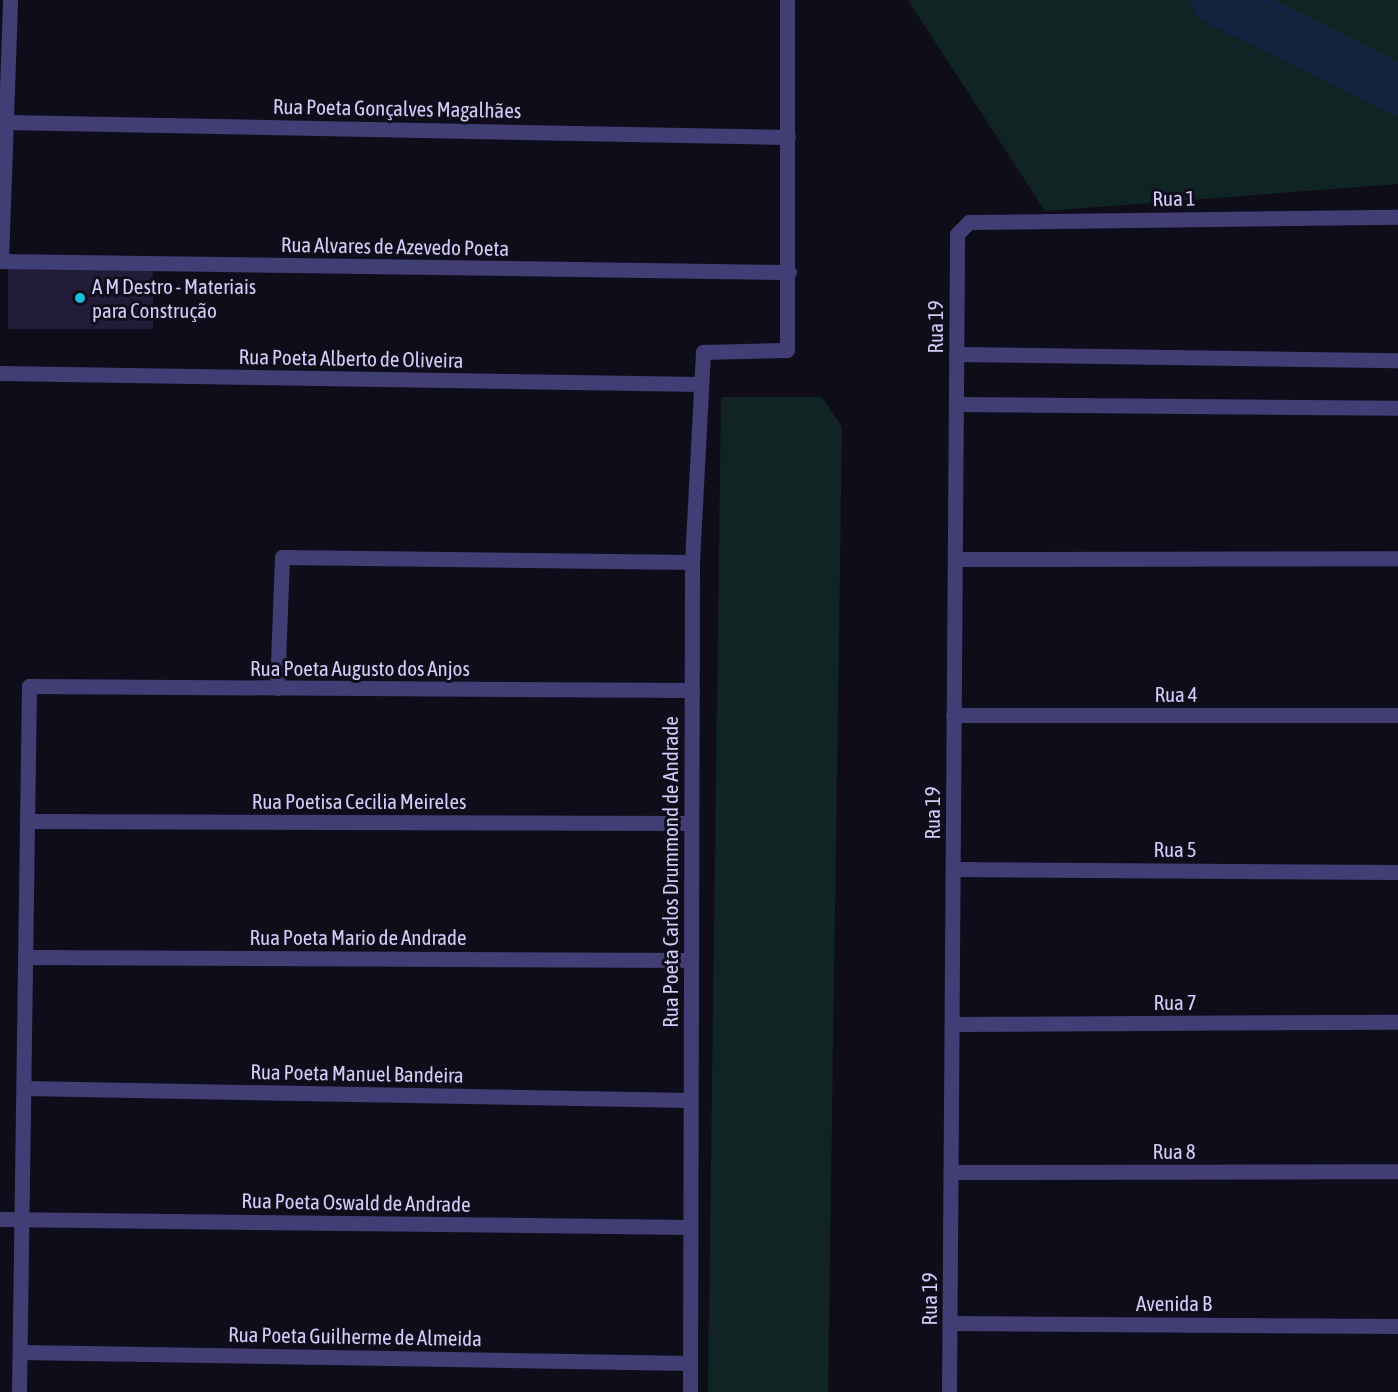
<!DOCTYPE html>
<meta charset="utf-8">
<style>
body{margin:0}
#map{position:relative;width:1398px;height:1392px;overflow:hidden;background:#100d1b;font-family:"Asap Condensed",sans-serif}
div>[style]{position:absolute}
.green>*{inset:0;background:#112424}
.river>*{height:50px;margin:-25px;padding:0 25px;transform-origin:25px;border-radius:25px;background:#12233f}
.building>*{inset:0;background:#221b3a;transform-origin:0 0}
.minor>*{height:15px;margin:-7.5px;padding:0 7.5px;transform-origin:7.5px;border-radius:7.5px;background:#413d75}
.dots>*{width:16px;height:16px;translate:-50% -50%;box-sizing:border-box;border:3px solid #100d1b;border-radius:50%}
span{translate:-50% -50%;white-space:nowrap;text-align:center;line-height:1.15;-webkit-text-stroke:6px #100d1b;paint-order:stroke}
.street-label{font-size:21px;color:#d3ccf9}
.poi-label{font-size:21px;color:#d3ccf9}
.left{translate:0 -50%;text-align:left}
</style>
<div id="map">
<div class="green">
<div style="clip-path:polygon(908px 0,1398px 0,1398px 184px,1045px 211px)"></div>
<div style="clip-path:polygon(721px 397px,822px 397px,842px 427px,828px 1392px,708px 1392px)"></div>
</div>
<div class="river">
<div style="left:1217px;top:0;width:202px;rotate:26.4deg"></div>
</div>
<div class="building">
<div style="left:8px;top:267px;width:145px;height:62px"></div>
</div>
<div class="minor">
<div style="left:6px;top:122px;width:782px;rotate:1.1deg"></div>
<div style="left:0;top:261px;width:789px;rotate:0.8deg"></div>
<div style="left:1px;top:261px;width:261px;rotate:-88deg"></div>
<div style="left:956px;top:354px;width:442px;rotate:0.8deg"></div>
<div style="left:0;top:373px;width:701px;rotate:0.9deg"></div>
<div style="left:956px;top:404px;width:442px;rotate:0.5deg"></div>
<div style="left:955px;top:559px;width:443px;rotate:-0.1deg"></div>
<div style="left:277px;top:688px;width:131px;rotate:-87.8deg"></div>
<div style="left:282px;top:557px;width:410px;rotate:0.7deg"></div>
<div style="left:953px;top:715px;width:445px"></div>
<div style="left:27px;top:821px;width:664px;rotate:0.17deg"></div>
<div style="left:953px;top:869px;width:445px;rotate:0.4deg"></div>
<div style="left:25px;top:957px;width:666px;rotate:0.26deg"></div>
<div style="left:952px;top:1024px;width:446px;rotate:-0.3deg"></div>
<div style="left:24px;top:1088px;width:666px;rotate:1.03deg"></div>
<div style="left:951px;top:1172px;width:447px;rotate:-0.1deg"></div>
<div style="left:0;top:1219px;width:690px;rotate:0.66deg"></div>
<div style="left:950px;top:1323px;width:448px;rotate:0.4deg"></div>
<div style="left:20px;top:1352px;width:670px;rotate:0.94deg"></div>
<div style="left:19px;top:1392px;width:706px;rotate:-89.19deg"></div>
<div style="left:29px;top:686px;width:663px;rotate:0.35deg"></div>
<div style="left:690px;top:1392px;width:830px;rotate:-89.86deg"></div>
<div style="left:692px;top:562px;width:210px;rotate:-87deg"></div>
<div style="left:703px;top:352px;width:84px;rotate:-1.4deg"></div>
<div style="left:787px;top:350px;width:350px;rotate:-90deg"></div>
<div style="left:949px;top:1392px;width:1158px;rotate:-89.6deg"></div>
<div style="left:957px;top:234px;width:17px;rotate:-45deg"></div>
<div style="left:969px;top:222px;width:429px;rotate:-0.7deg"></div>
</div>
<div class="dots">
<div style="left:80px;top:298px;background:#18c0da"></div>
</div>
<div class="street-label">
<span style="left:397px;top:108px;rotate:1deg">Rua Poeta Gonçalves Magalhães</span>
<span style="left:1174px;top:198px;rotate:-1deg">Rua 1</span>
<span style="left:395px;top:246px;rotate:1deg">Rua Alvares de Azevedo Poeta</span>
<span style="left:935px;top:327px;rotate:-90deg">Rua 19</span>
<span style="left:351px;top:358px;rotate:1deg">Rua Poeta Alberto de Oliveira</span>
<span style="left:360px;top:668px">Rua Poeta Augusto dos Anjos</span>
<span style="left:1176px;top:694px">Rua 4</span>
<span style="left:359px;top:801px">Rua Poetisa Cecilia Meireles</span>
<span style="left:932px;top:813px;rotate:-90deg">Rua 19</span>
<span style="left:1175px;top:849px">Rua 5</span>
<span style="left:670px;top:872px;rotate:-90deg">Rua Poeta Carlos Drummond de Andrade</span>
<span style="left:358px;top:937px">Rua Poeta Mario de Andrade</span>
<span style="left:1175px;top:1002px">Rua 7</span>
<span style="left:357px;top:1073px;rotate:1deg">Rua Poeta Manuel Bandeira</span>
<span style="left:1174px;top:1151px">Rua 8</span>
<span style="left:356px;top:1202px;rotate:1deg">Rua Poeta Oswald de Andrade</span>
<span style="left:929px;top:1299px;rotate:-90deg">Rua 19</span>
<span style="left:1174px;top:1303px">Avenida B</span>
<span style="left:355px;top:1336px;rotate:1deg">Rua Poeta Guilherme de Almeida</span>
</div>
<div class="poi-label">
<span class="left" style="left:92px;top:298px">A M Destro - Materiais<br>para Construção</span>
</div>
</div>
